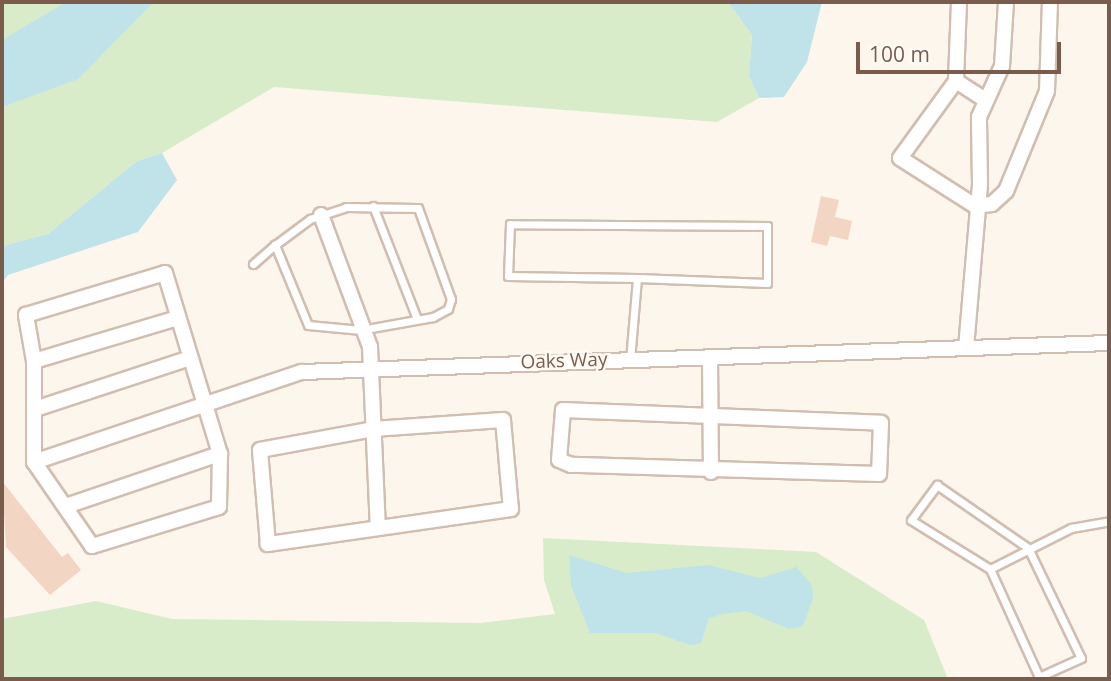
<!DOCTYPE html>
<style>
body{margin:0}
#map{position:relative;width:1111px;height:681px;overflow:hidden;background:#fdf6ec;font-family:"Open Sans",sans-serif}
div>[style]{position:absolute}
.green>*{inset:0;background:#d8ecc9}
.water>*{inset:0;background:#bfe3e8}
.building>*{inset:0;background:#f3d5c3}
.roads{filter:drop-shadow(2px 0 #d1beb0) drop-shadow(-2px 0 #d1beb0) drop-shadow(0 2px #d1beb0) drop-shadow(0 -2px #d1beb0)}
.lane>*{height:7px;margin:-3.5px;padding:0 3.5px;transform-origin:3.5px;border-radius:3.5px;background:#fff}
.street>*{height:14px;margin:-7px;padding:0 7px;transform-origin:7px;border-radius:7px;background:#fff}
span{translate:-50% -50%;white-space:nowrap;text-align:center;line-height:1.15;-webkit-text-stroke:5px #fffaf3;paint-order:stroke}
.street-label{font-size:19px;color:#7a5c4d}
.frame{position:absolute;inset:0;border:4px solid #7a5c4d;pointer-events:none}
.scale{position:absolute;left:856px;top:42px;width:205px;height:32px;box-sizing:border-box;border:4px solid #7a5c4d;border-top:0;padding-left:9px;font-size:21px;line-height:24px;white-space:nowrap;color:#7a5c4d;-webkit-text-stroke:5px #fffaf3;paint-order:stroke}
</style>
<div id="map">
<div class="green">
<div style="clip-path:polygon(2px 2px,728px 2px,752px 35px,749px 76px,759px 98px,717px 122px,274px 87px,162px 153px,137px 161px,48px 234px,2px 246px)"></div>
<div style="clip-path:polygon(543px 538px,816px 552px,924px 620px,948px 679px,2px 679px,2px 619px,96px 601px,172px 619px,480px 623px,555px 614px,544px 580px)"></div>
</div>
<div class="water">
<div style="clip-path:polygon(66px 2px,154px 2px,78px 79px,2px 107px,2px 40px)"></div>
<div style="clip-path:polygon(728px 2px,822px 2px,807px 62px,784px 97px,759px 98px,749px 76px,752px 35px)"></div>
<div style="clip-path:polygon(162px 153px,177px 180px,138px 232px,8px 275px,2px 283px,2px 246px,48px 234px,137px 161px)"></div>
<div style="clip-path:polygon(569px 555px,627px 573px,709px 565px,760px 578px,797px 567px,812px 586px,813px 598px,803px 626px,789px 629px,746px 611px,723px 614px,709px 618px,701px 643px,690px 645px,656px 633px,590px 633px,571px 586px)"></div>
</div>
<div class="building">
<div style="clip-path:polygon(821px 196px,839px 200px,835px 217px,852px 221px,848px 240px,830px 236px,827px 246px,811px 242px)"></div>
<div style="clip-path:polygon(2px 481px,62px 557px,68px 553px,81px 570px,50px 595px,6px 547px)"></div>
</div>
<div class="roads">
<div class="lane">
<div style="left:373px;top:206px;width:121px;rotate:68.7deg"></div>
<div style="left:253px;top:264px;width:29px;rotate:-41deg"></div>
<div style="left:275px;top:245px;width:44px;rotate:-36.6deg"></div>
<div style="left:310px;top:219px;width:38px;rotate:-18deg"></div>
<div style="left:346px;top:207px;width:72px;rotate:0.8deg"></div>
<div style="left:418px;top:208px;width:97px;rotate:70.1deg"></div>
<div style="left:451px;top:299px;width:10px;rotate:107deg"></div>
<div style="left:448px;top:309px;width:17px;rotate:152deg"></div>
<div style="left:433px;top:317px;width:73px;rotate:169.8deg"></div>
<div style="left:361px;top:330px;width:53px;rotate:-174.6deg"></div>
<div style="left:308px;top:325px;width:87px;rotate:-112.4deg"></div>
<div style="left:630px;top:360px;width:82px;rotate:-85.1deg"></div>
<div style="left:637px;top:278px;width:130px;rotate:2.2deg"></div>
<div style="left:767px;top:283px;width:57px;rotate:-90deg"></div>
<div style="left:767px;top:226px;width:257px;rotate:-179.6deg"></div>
<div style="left:510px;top:224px;width:52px;rotate:92.2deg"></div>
<div style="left:508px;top:276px;width:129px;rotate:0.9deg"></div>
<div style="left:937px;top:485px;width:111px;rotate:34.7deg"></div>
<div style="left:1028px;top:548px;width:122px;rotate:64.3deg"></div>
<div style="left:1081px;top:658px;width:46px;rotate:155.7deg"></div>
<div style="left:1039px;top:677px;width:119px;rotate:-114.4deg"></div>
<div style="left:990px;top:569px;width:93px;rotate:-148.2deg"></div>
<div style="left:911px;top:520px;width:44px;rotate:-53.4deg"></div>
<div style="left:990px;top:569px;width:91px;rotate:-26.8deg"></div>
<div style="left:1071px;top:528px;width:39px;rotate:-10deg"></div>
</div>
<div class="street">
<div style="left:959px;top:2px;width:79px;rotate:92.2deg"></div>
<div style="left:956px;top:81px;width:95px;rotate:126deg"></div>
<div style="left:900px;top:158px;width:89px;rotate:32.6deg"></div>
<div style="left:975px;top:206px;width:17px;rotate:-7deg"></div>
<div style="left:992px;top:204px;width:19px;rotate:-43deg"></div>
<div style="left:1006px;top:191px;width:108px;rotate:-67.7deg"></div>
<div style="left:1047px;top:91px;width:89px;rotate:-88.1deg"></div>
<div style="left:956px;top:81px;width:33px;rotate:33deg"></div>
<div style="left:321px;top:215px;width:141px;rotate:69.6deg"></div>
<div style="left:370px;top:347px;width:180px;rotate:87.5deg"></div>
<div style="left:165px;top:273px;width:189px;rotate:73.1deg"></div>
<div style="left:220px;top:454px;width:53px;rotate:91.1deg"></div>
<div style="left:219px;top:507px;width:133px;rotate:162.9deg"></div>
<div style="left:92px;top:546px;width:102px;rotate:-124.6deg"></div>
<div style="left:34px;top:462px;width:101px;rotate:-90deg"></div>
<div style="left:34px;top:361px;width:47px;rotate:-99.9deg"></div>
<div style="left:26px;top:315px;width:145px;rotate:-16.8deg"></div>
<div style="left:966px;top:348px;width:165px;rotate:-85.1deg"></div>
<div style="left:980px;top:184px;width:67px;rotate:-90.9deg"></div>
<div style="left:979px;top:117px;width:56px;rotate:-65.7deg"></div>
<div style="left:1002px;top:66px;width:64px;rotate:-86.4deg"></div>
<div style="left:710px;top:358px;width:114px;rotate:89.5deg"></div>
<div style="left:34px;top:361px;width:149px;rotate:-16.7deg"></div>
<div style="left:35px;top:409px;width:163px;rotate:-18.2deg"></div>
<div style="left:563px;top:410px;width:318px;rotate:2.3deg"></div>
<div style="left:881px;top:423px;width:51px;rotate:92.2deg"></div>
<div style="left:879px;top:474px;width:308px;rotate:-178.3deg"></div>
<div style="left:571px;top:465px;width:13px;rotate:-157deg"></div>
<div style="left:559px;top:460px;width:50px;rotate:-85.4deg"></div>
<div style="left:503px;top:420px;width:89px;rotate:84.9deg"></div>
<div style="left:511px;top:509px;width:246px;rotate:171.8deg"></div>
<div style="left:268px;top:544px;width:94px;rotate:-94.9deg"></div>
<div style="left:260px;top:450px;width:115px;rotate:-10.5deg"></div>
<div style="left:373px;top:429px;width:130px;rotate:-4deg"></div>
<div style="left:34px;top:462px;width:283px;rotate:-18.6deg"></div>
<div style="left:302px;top:372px;width:808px;rotate:-2.06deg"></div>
<div style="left:66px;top:506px;width:163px;rotate:-18.7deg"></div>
</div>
</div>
<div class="street-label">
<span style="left:564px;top:361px;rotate:-2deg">Oaks Way</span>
</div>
<div class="frame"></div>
<div class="scale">100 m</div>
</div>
